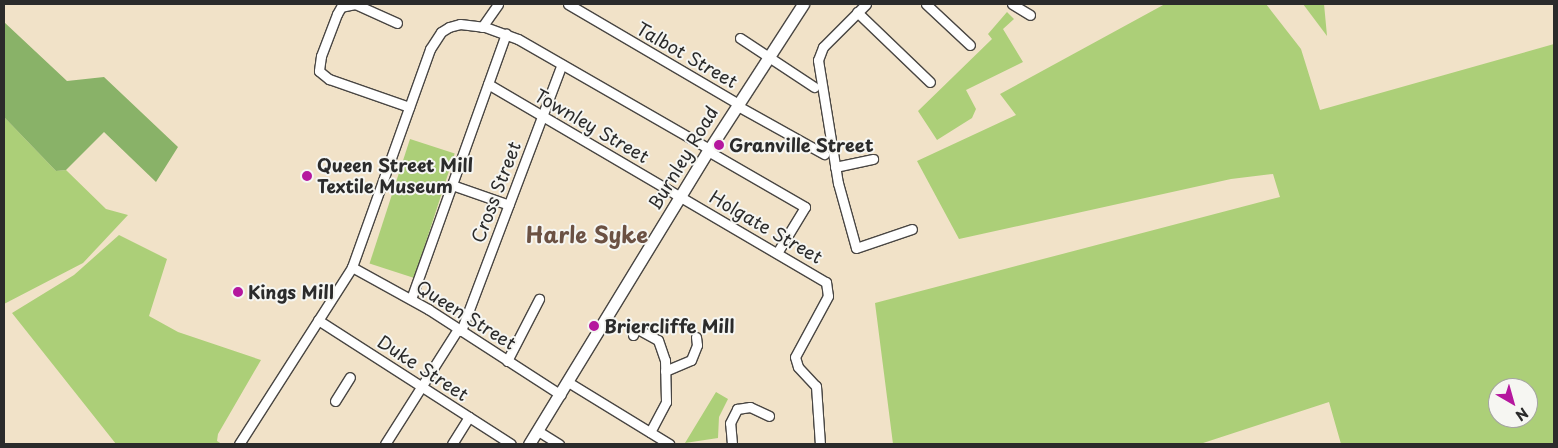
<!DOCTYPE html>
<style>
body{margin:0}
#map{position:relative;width:1558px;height:448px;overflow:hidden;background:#f1e2c8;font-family:"Playpen Sans",sans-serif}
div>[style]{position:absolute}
.green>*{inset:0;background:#accf78;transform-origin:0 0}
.forest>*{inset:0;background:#89b268}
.roads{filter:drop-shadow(1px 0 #494643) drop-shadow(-1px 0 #494643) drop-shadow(0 1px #494643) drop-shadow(0 -1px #494643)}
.minor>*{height:9px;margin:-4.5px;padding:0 4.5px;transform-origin:4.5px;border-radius:4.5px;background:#fff}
.tertiary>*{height:11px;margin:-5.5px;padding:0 5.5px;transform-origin:5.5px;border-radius:5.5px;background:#fff}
.dots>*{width:14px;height:14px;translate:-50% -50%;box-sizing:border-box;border:2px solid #f6f6f2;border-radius:50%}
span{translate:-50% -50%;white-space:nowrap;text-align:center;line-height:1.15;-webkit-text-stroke:4px #f6f6f2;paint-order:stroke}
.street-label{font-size:18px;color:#2b2b2b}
.poi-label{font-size:18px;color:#2b2b2b;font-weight:700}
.left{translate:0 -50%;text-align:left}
.district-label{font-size:22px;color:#6b5143;font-weight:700}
.frame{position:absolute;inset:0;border:5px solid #2b2b2b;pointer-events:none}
.north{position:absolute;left:1488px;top:378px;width:50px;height:50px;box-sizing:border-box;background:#f6f6f2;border:1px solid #a5a5a2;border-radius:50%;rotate:142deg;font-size:14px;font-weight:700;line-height:20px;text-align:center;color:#2b2b2b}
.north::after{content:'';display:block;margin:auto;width:18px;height:22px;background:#b5179e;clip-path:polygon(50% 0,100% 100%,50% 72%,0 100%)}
</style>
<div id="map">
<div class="green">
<div style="clip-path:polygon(evenodd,1165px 4px,1266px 4px,1301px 49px,1320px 110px,1554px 44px,1554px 444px,1341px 444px,1329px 402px,1200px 444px,893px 444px,875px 303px,1280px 197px,1273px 174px,1231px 179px,959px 239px,917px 161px,1016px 115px,1000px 94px,1165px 4px,1498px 388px,1528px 388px,1528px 418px,1498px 418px,1498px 388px)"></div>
<div style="clip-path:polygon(1303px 4px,1324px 4px,1327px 36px)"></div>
<div style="clip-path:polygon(1007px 12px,1014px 19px,1003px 29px,1023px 62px,966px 90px,976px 109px,972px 118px,937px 140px,918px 111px,992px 39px,988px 34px)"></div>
<div style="clip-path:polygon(4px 117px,56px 171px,66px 170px,106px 209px,128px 215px,83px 263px,4px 304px)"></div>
<div style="left:410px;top:139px;width:47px;height:131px;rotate:18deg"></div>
<div style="clip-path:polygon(119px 235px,167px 259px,149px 316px,178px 332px,261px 360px,218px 434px,217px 441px,222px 444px,116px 444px,12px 313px,74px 275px)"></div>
<div style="clip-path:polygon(716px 392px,728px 399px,719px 417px,718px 438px,685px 443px)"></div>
</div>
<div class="forest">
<div style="clip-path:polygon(4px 22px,67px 81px,104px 77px,178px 147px,156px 182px,104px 132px,66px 170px,56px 171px,4px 117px)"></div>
</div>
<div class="roads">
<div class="minor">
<div style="left:355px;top:4px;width:14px;rotate:168deg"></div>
<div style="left:341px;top:7px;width:8px;rotate:120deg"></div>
<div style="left:337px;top:14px;width:45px;rotate:110.9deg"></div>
<div style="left:321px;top:56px;width:15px;rotate:98deg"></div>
<div style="left:319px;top:71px;width:13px;rotate:39deg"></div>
<div style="left:329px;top:79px;width:85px;rotate:19.3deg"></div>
<div style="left:355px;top:4px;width:46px;rotate:24.3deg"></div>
<div style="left:568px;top:4px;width:196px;rotate:30.4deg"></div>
<div style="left:866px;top:4px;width:61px;rotate:135deg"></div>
<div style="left:823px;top:47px;width:14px;rotate:111deg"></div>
<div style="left:818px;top:60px;width:125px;rotate:80.8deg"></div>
<div style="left:838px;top:183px;width:67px;rotate:74.5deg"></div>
<div style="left:856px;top:248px;width:59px;rotate:-18.7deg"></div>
<div style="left:926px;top:4px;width:60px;rotate:43deg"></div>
<div style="left:1012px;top:4px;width:21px;rotate:31deg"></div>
<div style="left:857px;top:12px;width:101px;rotate:43.8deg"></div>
<div style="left:482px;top:27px;width:28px;rotate:-55deg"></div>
<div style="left:740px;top:38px;width:89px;rotate:33.5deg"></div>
<div style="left:488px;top:84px;width:392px;rotate:30.4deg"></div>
<div style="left:826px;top:282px;width:14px;rotate:82deg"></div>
<div style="left:828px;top:296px;width:69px;rotate:118.4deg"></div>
<div style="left:795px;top:357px;width:10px;rotate:73deg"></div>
<div style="left:798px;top:367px;width:26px;rotate:47deg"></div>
<div style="left:816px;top:386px;width:58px;rotate:86.1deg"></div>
<div style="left:736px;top:105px;width:101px;rotate:29.1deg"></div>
<div style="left:708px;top:151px;width:112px;rotate:30deg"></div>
<div style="left:805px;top:207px;width:54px;rotate:121.3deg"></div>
<div style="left:835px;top:167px;width:39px;rotate:-12deg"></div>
<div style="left:452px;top:185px;width:60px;rotate:19.3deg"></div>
<div style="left:352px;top:267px;width:87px;rotate:28.9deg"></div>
<div style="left:428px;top:309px;width:158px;rotate:32.9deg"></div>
<div style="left:411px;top:299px;width:282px;rotate:-70.3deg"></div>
<div style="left:318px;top:320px;width:229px;rotate:32.7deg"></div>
<div style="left:461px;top:331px;width:285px;rotate:-69.3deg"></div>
<div style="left:633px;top:335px;width:8px;rotate:-67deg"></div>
<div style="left:636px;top:328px;width:25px;rotate:29deg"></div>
<div style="left:658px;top:340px;width:21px;rotate:71deg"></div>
<div style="left:665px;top:360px;width:42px;rotate:88.6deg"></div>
<div style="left:666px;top:402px;width:34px;rotate:118deg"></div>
<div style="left:507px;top:361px;width:70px;rotate:-62.7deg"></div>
<div style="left:665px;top:371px;width:28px;rotate:-23deg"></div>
<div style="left:691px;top:360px;width:16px;rotate:-68deg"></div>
<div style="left:697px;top:345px;width:8px;rotate:-97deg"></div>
<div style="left:568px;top:382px;width:119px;rotate:31.5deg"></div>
<div style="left:335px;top:401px;width:28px;rotate:-58deg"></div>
<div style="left:538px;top:431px;width:25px;rotate:32deg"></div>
<div style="left:239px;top:444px;width:210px;rotate:-57.4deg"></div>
<div style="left:352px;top:267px;width:232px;rotate:-70.3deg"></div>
<div style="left:430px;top:49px;width:20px;rotate:-57deg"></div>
<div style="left:441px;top:32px;width:9px;rotate:-32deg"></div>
<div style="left:449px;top:27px;width:11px;rotate:-15deg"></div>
<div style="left:460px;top:24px;width:25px;rotate:7deg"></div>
<div style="left:485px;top:27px;width:35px;rotate:20deg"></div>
<div style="left:518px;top:39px;width:220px;rotate:29.9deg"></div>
<div style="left:385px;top:444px;width:136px;rotate:-57.6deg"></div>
<div style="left:452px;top:444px;width:32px;rotate:-58deg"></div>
<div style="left:732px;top:444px;width:21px;rotate:-95deg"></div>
<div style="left:730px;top:423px;width:16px;rotate:-63deg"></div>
<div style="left:737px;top:409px;width:13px;rotate:-9deg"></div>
<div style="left:750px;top:407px;width:21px;rotate:25deg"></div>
</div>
<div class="tertiary">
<div style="left:529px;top:444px;width:343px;rotate:-58.6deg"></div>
<div style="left:708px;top:151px;width:175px;rotate:-57.1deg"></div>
</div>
</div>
<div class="dots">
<div style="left:719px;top:145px;background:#b5179e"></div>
<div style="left:307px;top:176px;background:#b5179e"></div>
<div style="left:238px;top:292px;background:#b5179e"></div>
<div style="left:594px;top:326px;background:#b5179e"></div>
</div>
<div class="street-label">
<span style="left:687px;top:55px;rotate:30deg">Talbot Street</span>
<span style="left:592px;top:126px;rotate:30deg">Townley Street</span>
<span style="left:683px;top:158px;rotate:-59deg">Burnley Road</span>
<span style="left:496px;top:192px;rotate:-69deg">Cross Street</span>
<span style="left:766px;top:227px;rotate:30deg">Holgate Street</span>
<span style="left:466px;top:315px;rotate:32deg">Queen Street</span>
<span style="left:423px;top:368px;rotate:33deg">Duke Street</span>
</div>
<div class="poi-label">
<span class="left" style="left:729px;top:145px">Granville Street</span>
<span class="left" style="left:317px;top:176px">Queen Street Mill<br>Textile Museum</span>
<span class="left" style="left:248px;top:292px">Kings Mill</span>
<span class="left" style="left:604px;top:326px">Briercliffe Mill</span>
</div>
<div class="district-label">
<span style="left:587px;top:234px">Harle Syke</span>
</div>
<div class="frame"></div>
<div class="north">N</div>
</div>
